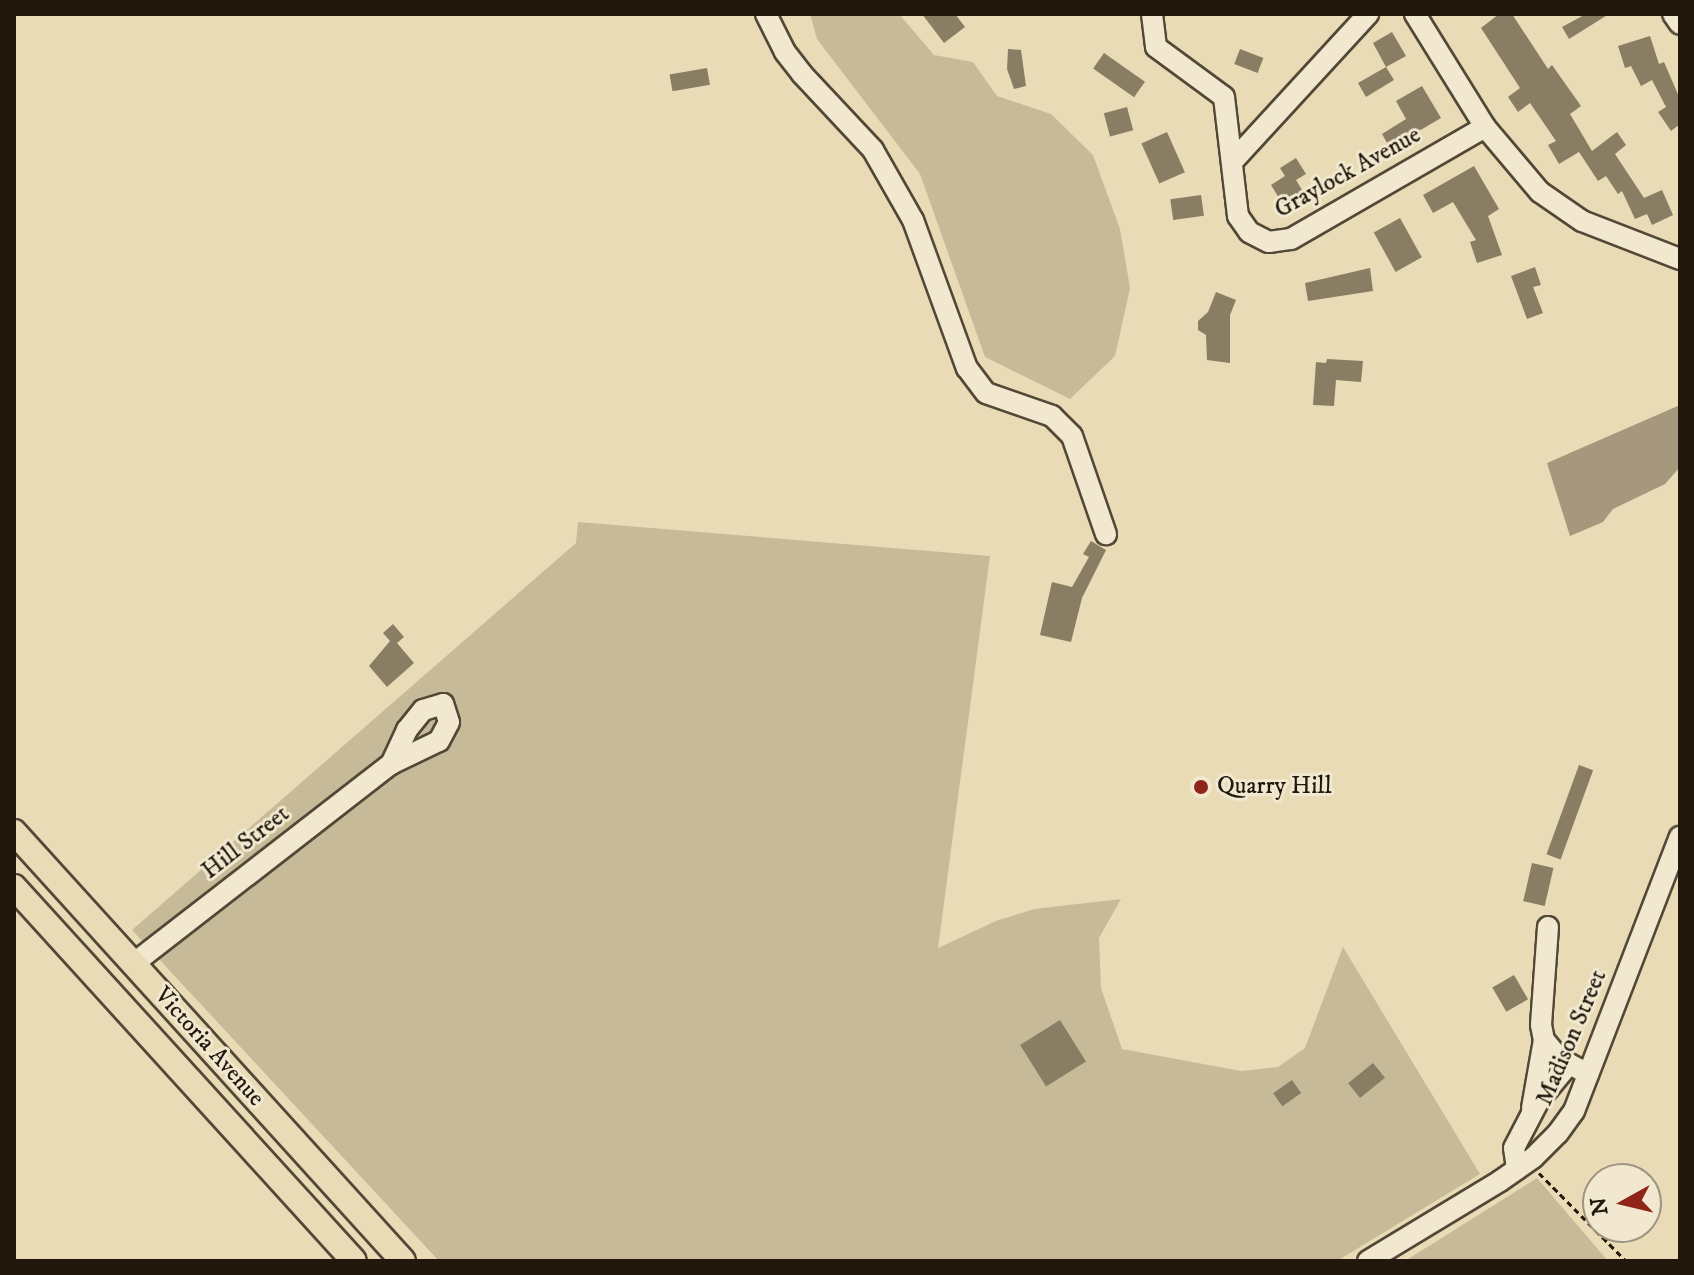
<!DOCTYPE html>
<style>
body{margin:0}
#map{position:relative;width:1694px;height:1275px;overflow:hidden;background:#e9dbb5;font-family:"IM FELL DW Pica",serif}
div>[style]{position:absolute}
.green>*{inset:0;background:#c7ba98}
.water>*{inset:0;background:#a5987c}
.building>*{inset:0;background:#897d64;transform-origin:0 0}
.path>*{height:3px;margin-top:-1.5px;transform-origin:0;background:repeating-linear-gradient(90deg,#21170d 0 6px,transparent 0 10px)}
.roads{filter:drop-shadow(2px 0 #534837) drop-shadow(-2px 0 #534837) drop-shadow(0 2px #534837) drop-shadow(0 -2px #534837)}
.minor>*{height:20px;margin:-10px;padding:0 10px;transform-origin:10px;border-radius:10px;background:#f1e8cf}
.major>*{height:24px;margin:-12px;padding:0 12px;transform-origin:12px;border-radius:12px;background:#e9dbb5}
.dots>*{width:22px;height:22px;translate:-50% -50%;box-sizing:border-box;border:4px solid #f1e8cf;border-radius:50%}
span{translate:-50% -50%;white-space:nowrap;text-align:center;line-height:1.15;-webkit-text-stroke:6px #f1e8cf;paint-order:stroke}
.street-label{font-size:24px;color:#21170d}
.poi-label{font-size:24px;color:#21170d}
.left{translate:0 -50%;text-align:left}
.frame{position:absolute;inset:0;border:16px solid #21170d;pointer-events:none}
.north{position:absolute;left:1582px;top:1163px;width:80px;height:80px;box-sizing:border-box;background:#f1e8cf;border:2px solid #9e9481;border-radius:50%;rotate:262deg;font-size:22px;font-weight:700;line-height:32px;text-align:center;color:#21170d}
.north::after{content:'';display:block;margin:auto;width:28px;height:36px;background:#8f2418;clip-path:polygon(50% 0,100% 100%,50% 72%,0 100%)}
</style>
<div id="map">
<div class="green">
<div style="clip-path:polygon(810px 14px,899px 14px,934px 55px,973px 62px,997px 96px,1051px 114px,1093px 155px,1120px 229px,1130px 288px,1115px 356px,1070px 399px,985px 357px,920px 174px,817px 39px)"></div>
<div style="clip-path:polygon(578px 522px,990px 556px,938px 948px,996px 921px,1034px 909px,1121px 899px,1099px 938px,1101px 988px,1122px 1049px,1241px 1071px,1278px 1067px,1305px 1048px,1343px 947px,1480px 1174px,1337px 1261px,439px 1261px,132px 930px,576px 543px)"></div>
<div style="clip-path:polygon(1537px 1178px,1608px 1261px,1405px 1261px)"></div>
</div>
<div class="water">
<div style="clip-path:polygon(1680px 405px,1680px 467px,1665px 484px,1613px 509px,1603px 522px,1570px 536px,1547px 463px)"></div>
</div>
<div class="building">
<div style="clip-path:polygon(922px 14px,955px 14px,965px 27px,944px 43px)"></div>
<div style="clip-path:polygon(1499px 14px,1512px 14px,1548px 69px,1552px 65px,1581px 106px,1570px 114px,1592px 151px,1617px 132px,1626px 145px,1615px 154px,1644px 198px,1662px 190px,1673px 215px,1652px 225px,1647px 214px,1635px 219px,1622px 191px,1618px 194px,1606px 176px,1598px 181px,1579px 152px,1559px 164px,1548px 145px,1556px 141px,1530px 103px,1518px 112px,1508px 97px,1520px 88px,1481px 28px)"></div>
<div style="clip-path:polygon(1586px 14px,1609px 14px,1569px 39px,1562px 27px)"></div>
<div style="clip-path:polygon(1392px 32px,1406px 56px,1386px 67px,1394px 80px,1366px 97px,1358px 83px,1386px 67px,1373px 43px)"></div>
<div style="clip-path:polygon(1650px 36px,1659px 64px,1664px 62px,1680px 99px,1680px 124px,1671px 131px,1658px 112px,1666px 107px,1652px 80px,1641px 86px,1631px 66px,1625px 68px,1618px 46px)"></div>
<div style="clip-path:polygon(1008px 49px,1021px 50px,1026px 86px,1014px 89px,1007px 69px)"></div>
<div style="left:1240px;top:49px;width:25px;height:16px;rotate:21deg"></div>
<div style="left:1104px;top:53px;width:50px;height:19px;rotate:35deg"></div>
<div style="left:707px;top:68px;width:17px;height:38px;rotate:80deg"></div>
<div style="clip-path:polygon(1422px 86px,1441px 118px,1390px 148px,1382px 134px,1406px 119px,1396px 101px)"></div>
<div style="left:1127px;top:107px;width:24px;height:24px;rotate:75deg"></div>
<div style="left:1167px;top:132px;width:44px;height:28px;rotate:66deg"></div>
<div style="clip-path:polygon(1296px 158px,1306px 174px,1296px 180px,1305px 195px,1285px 208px,1271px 185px,1285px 176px,1280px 168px)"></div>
<div style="clip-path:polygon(1474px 166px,1499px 209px,1488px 216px,1502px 255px,1477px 263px,1470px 242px,1476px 240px,1453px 202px,1433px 213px,1423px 195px)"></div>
<div style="left:1201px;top:195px;width:21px;height:31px;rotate:82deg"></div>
<div style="left:1400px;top:218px;width:45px;height:30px;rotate:61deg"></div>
<div style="clip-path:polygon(1535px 267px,1541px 285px,1533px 287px,1543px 313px,1527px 319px,1511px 276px)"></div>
<div style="clip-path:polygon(1370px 268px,1373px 291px,1308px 301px,1305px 283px)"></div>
<div style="clip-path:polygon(1216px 292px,1236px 300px,1230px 315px,1230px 363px,1207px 360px,1206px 335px,1198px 330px,1198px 321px,1208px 312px)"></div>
<div style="clip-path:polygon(1327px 359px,1363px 361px,1361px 382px,1336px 380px,1334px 406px,1313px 405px,1316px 362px,1326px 363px)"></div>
<div style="clip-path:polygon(1091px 541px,1106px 550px,1082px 598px,1071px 642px,1040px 635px,1052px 582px,1072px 587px,1089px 557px,1083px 554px)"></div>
<div style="clip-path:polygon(393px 624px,404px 637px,397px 643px,414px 663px,387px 687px,369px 666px,390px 641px,383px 633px)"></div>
<div style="left:1579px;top:765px;width:15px;height:95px;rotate:20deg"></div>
<div style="left:1532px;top:863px;width:22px;height:39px;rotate:13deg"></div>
<div style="left:1514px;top:975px;width:28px;height:25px;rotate:60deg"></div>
<div style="left:1060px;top:1020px;width:49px;height:47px;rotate:58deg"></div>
<div style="left:1373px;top:1063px;width:19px;height:32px;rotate:51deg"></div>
<div style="left:1292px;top:1080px;width:16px;height:23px;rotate:55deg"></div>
</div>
<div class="path">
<div style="left:1539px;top:1173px;width:124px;rotate:45.3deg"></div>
</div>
<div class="roads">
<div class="minor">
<div style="left:766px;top:14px;width:42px;rotate:63.4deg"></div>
<div style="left:785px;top:52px;width:28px;rotate:52deg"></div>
<div style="left:802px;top:74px;width:104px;rotate:46.9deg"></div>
<div style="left:873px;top:150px;width:81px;rotate:60.3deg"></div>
<div style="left:913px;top:220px;width:158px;rotate:70deg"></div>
<div style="left:967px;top:368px;width:31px;rotate:53deg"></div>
<div style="left:986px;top:393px;width:70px;rotate:19.2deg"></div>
<div style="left:1052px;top:416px;width:28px;rotate:45deg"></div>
<div style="left:1072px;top:436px;width:104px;rotate:70.9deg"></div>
<div style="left:1152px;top:14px;width:33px;rotate:83deg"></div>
<div style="left:1156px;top:47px;width:84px;rotate:36.3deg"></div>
<div style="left:1224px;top:97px;width:120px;rotate:83.3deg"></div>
<div style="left:1238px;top:216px;width:19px;rotate:55deg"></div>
<div style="left:1249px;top:232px;width:22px;rotate:27deg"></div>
<div style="left:1269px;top:242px;width:22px;rotate:-8deg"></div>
<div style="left:1291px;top:239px;width:224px;rotate:-30deg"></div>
<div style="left:1415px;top:14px;width:133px;rotate:58.2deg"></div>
<div style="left:1485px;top:127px;width:85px;rotate:49.8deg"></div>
<div style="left:1540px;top:192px;width:51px;rotate:34.6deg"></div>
<div style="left:1582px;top:221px;width:105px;rotate:21.2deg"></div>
<div style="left:1673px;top:14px;width:12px;rotate:55deg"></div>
<div style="left:1233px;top:161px;width:200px;rotate:-47.4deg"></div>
<div style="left:1548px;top:927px;width:98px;rotate:94.1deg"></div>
<div style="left:1541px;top:1025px;width:15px;rotate:79deg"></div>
<div style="left:1544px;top:1040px;width:25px;rotate:50deg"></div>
<div style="left:1560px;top:1059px;width:32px;rotate:28deg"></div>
<div style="left:133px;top:964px;width:326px;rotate:-37.8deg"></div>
<div style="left:391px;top:764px;width:53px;rotate:-25.6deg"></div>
<div style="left:439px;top:741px;width:21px;rotate:-62deg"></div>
<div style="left:449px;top:722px;width:19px;rotate:-108deg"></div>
<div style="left:443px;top:704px;width:21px;rotate:163deg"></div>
<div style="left:423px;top:710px;width:26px;rotate:129deg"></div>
<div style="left:407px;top:730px;width:38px;rotate:115deg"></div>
<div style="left:1532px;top:1108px;width:69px;rotate:-80deg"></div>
<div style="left:1517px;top:1169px;width:21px;rotate:-98deg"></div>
<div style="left:1514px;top:1148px;width:54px;rotate:-62.5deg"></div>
<div style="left:1539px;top:1100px;width:47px;rotate:-50.2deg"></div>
<div style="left:1368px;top:1261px;width:154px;rotate:-31.2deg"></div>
<div style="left:1500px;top:1181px;width:40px;rotate:-34.9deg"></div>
<div style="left:1533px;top:1158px;width:35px;rotate:-45deg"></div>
<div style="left:1558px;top:1133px;width:27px;rotate:-54deg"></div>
<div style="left:1574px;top:1111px;width:294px;rotate:-68.9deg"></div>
</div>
<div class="major">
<div style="left:14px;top:832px;width:579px;rotate:47.8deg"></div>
<div style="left:14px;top:887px;width:505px;rotate:47.73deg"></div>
</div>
</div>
<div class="dots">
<div style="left:1201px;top:787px;background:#8f2418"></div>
</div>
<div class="street-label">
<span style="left:1348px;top:173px;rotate:-29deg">Graylock Avenue</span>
<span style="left:246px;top:843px;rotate:-38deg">Hill Street</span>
<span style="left:1572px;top:1038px;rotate:-67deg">Madison Street</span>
<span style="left:209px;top:1047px;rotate:48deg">Victoria Avenue</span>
</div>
<div class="poi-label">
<span class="left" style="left:1217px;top:787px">Quarry Hill</span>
</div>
<div class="frame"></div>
<div class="north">N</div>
</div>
